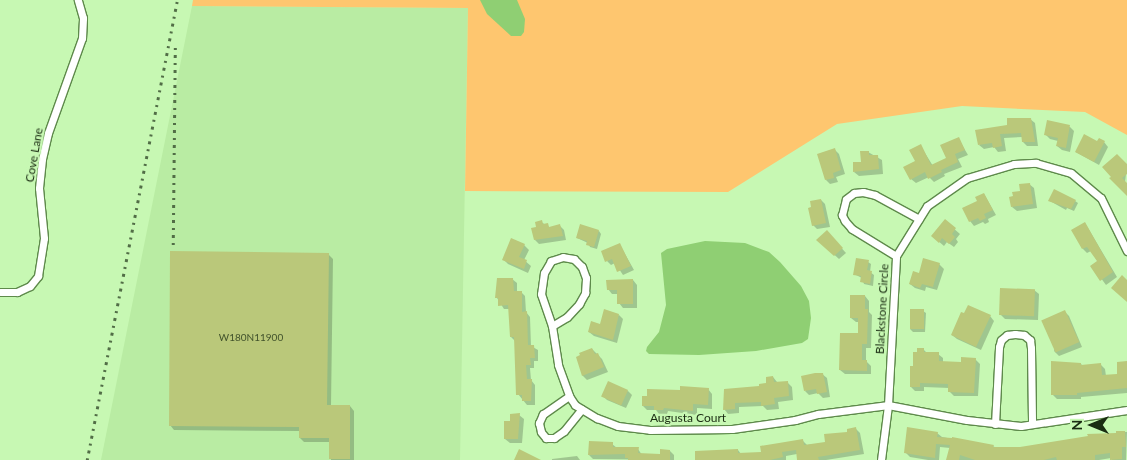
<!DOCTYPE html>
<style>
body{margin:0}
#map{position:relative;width:1127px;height:460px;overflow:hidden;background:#c7f8b3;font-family:Lato,sans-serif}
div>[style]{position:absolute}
.built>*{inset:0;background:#b9eca3}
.green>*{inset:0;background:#fec66f}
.water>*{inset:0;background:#8fcf73}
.shadow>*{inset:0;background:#0003}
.building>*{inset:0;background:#bac87a;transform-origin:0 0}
.roads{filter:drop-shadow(1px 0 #5e8a4b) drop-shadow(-1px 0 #5e8a4b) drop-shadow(0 1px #5e8a4b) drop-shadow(0 -1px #5e8a4b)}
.street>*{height:7px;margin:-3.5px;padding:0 3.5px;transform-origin:3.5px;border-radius:3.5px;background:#fff}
.rail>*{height:2.5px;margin-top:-1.25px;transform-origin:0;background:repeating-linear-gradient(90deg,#516d46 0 2.5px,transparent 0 7.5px)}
span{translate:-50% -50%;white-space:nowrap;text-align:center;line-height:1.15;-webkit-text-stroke:4.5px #c7f8b3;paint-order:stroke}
.number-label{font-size:10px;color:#42532c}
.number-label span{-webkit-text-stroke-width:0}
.street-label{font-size:12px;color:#1a2c12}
.north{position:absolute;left:1067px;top:400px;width:50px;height:50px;-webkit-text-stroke:4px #c7f8b3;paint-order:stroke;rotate:270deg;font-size:14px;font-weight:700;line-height:20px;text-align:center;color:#1a2c12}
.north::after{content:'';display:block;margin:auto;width:18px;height:22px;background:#1a2c12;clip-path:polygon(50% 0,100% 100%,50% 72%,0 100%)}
</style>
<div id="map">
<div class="built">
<div style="clip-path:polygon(192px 6px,468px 8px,460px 460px,101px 460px)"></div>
</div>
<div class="green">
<div style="clip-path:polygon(193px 0,1127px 0,1127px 135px,1085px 112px,962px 106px,837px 124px,728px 192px,465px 191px,468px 8px,192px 6px)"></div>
</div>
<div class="water">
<div style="clip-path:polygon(480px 0,517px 0,525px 19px,524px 32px,521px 36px,511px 36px,487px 14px)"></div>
<div style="clip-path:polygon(705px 241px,745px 243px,769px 252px,780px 262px,801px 286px,809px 301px,811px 318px,808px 339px,802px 343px,756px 351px,699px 355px,649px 354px,646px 351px,647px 347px,659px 332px,666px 305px,661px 253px,667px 249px)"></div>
</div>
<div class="shadow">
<div style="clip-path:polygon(1030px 119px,1035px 123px,1038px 146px,1027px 146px,1023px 142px,1023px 137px,1004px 138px,1006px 151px,998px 152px,994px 147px,984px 149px,979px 145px,1008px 126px)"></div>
<div style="clip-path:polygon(1048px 122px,1070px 127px,1074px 131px,1070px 152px,1062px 150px,1057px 146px,1058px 141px,1050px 139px,1045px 134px)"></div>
<div style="clip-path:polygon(958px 138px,968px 155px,958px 159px,962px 167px,944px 174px,945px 176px,934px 182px,929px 177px,916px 183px,911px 179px,920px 145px,933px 166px,947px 158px)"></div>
<div style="clip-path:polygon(1104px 142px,1108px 147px,1099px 165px,1076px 152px)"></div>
<div style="clip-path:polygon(835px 150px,839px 154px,845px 174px,836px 177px,838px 182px,830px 184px,826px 180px)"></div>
<div style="clip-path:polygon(868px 152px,882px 160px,883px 174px,859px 176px,854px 172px)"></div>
<div style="clip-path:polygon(1127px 166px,1125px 182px,1127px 195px,1111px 178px)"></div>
<div style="clip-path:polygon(1029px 184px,1034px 188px,1037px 208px,1017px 211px,1012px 207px)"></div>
<div style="clip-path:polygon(984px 194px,996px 215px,988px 219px,989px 222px,985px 224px,983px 222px,974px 226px,970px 221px)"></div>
<div style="clip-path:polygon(821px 200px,825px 204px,830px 227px,817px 229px,813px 225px)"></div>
<div style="clip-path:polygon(1050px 201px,1075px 201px,1078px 203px,1074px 211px,1067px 208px,1066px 210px)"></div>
<div style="clip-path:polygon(945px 221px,960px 234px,956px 239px,958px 242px,954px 247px,947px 242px,944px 246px,937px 240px)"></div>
<div style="clip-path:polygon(541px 222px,551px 228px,560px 226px,564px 230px,566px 240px,539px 244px,535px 240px)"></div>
<div style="clip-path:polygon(1085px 223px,1117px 277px,1106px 285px,1092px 266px,1098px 262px,1091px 251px,1087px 253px,1083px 249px)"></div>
<div style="clip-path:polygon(599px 231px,601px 234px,597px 249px,590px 247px,588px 243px,577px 238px)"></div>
<div style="clip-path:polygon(827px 232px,846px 253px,839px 259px,818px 240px)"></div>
<div style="clip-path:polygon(524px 245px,529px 250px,524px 260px,531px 266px,528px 273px,508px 264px,504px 260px)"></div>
<div style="clip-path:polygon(620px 245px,634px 270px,623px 275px,615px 263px,611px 265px,607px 261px)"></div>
<div style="clip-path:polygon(328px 254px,333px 259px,331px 406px,350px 406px,354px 411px,354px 460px,331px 460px,330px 442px,304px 442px,300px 438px,300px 431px,174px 430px,170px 425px)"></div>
<div style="clip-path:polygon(868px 262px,871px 264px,870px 272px,874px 275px,873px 286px,864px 284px,862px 278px,854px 274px)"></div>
<div style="clip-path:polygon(939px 264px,944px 269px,937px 290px,926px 287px,925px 291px,915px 288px,910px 284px,920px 274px)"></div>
<div style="clip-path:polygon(512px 279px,517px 283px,517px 292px,521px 292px,525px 296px,526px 312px,530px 317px,531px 346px,538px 350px,538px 361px,534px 361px,534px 368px,530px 368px,531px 380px,535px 385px,535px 405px,527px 405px,518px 394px,515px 341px,511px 337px,510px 309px,504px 309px,497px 298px)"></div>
<div style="clip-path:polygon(633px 280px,637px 285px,637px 308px,623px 308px,619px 303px,618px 294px,612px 294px,608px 289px)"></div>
<div style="clip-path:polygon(1034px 290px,1039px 294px,1038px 320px,1005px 319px,1000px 314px)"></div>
<div style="clip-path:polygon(865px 296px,869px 301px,869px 312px,872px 315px,871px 348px,866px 348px,866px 361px,871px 366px,871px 374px,845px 374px,840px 370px,860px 335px,860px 322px,856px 322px,851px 318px)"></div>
<div style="clip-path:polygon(923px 311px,926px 313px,925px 332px,913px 332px,910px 329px)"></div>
<div style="clip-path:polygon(1064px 311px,1069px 316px,1082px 347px,1059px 356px,1054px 351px)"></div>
<div style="clip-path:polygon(619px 315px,623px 319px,617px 343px,594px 336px,589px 332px)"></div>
<div style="clip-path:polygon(990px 316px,994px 321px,981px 350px,957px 339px,952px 335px)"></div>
<div style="clip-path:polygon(592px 349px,602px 359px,608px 372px,587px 380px,583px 376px,577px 358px)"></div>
<div style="clip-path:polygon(923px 349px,928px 354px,938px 354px,943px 358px,943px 363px,962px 363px,975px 359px,980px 364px,978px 396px,954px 396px,949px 391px,949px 388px,924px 387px,924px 391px,915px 391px,911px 387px,914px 367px)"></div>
<div style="clip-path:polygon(1127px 362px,1127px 393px,1081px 397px,1081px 399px,1057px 399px,1052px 394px,1081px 364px,1083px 366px,1101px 365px,1105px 369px,1106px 376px,1118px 375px)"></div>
<div style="clip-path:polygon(822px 374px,827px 378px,830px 397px,823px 398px,818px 393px,809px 395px,805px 391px)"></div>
<div style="clip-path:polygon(773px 377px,777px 382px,787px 382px,792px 387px,793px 400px,778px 402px,779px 409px,767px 410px,763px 406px,739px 407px,739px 413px,728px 414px,724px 409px,768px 384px)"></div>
<div style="clip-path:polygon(708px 389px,712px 394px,712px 409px,697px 408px,697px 415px,668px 411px,667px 414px,659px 414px,656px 410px,647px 410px,643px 406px,648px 397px)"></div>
<div style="clip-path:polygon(628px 391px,632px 395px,626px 408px,607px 400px,603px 396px)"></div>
<div style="clip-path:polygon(519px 415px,524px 419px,522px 443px,510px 443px,505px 439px,511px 423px)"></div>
<div style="clip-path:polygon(856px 429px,860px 433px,864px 454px,826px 460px,798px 460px,797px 454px,786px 456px,786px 460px,697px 460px,738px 450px,741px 454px,763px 453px,803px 441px,807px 445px,827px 443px)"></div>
<div style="clip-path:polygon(1117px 432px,1127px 432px,1126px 460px,1112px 460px,1111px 458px,1099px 460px,948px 460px,950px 448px,940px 447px,939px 460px,928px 460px,910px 457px,906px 453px,937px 433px,942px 437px,993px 446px,996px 448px,1020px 448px,1118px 435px)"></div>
<div style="clip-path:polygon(612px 444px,617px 448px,638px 449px,642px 455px,661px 455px,670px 451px,674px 455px,674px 460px,682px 460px,593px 459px,589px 455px)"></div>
<div style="clip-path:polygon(577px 456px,580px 460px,552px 460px,552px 459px)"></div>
</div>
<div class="building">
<div style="clip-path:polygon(1007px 118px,1031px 118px,1035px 142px,1022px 142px,1021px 133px,1000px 134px,1002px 146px,993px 148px,992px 143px,978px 145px,975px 130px,1007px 125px)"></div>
<div style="clip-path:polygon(1047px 120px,1070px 125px,1066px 148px,1056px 146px,1058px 138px,1044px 135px)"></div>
<div style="clip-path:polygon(1084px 134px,1097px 141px,1099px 138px,1105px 141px,1094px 162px,1075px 152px)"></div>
<div style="clip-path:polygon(959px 137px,965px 150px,955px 154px,958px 162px,941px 170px,942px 172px,928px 179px,925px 172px,910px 180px,903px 167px,915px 161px,909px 150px,921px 144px,931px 165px,946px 158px,940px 145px)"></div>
<div style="clip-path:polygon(835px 148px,841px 170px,833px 173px,834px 178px,825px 180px,817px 154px)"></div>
<div style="clip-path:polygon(860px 151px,869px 151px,869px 155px,878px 155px,879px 169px,853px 172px,853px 162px,861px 162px)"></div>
<div style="clip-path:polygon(1117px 154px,1127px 164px,1127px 174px,1122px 178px,1127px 183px,1127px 196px,1109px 178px,1111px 177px,1102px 167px)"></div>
<div style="clip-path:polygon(1030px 183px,1033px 204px,1011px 207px,1009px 197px,1013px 196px,1012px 192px,1020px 191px,1019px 184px)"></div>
<div style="clip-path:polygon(1054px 189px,1076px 200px,1071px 209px,1048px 201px)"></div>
<div style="clip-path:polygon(984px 193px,993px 210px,984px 214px,986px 218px,980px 221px,978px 218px,969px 222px,962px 208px,977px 201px,975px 197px)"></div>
<div style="clip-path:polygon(821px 199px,826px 223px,812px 226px,808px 208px,811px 207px,810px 201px)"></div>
<div style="clip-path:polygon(945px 219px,956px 228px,952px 234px,955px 237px,949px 244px,942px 238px,939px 243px,931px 236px)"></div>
<div style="clip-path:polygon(542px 220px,543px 224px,548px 223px,549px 227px,560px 224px,563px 236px,534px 240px,531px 228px,536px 227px,535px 222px)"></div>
<div style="clip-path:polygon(1085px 222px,1113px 272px,1100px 281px,1090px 266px,1097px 261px,1087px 247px,1082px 249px,1071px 230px)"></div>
<div style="clip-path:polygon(580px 224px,599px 230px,594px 247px,586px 245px,587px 241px,576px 238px)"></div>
<div style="clip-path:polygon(827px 230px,843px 248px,834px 256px,816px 240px)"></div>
<div style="clip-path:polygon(511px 238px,525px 244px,519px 257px,527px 260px,524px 269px,502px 260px)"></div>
<div style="clip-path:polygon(620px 243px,631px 266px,617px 272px,612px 259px,605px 262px,601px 251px)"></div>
<div style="clip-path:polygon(170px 251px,329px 253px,327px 405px,350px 405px,350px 459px,329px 459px,329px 438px,299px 438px,299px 427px,169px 426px)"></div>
<div style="clip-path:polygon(856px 258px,869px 260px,867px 270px,872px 271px,870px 284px,860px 282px,861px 276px,853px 275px)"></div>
<div style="clip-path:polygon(923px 258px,940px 263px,934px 283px,933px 287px,922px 284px,920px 288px,909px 284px,913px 271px,919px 273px)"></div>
<div style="clip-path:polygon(1122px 275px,1127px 280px,1127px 302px,1111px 288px)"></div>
<div style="clip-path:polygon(497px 278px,513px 278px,514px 291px,522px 291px,522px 312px,527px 311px,528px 345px,534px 345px,535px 358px,530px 358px,531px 365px,526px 365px,527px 379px,532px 379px,531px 401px,522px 401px,522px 395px,516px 395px,514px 337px,510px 337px,508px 305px,498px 306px,498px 298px,495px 298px)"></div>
<div style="clip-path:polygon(633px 279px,633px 304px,617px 304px,617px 290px,607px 290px,606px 280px)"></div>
<div style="left:1000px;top:288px;width:35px;height:27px;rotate:2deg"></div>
<div style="clip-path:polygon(850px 295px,865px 295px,865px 309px,868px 309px,867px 344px,862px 344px,862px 360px,867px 360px,867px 371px,839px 370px,840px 333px,858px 333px,858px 318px,850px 318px)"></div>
<div style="clip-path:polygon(968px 305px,991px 315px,976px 347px,951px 335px,961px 312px,964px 313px)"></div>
<div style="clip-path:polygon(604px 309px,619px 314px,613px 340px,588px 332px,591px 321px,600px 324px)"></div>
<div style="left:910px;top:309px;width:14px;height:20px"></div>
<div style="left:1065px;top:310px;width:35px;height:26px;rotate:66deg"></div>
<div style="clip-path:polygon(592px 348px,595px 354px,598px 353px,604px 367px,582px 376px,576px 357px,580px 355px,579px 353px)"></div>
<div style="clip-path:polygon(917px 348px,924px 348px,924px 352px,939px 352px,939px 361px,961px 362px,961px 357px,976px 358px,974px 393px,948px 392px,948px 384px,920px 383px,920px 387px,910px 387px,910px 366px,913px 366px,913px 352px,917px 352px)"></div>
<div style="clip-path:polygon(1051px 361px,1081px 363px,1081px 365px,1101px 363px,1102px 375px,1117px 374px,1117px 362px,1127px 361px,1127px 388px,1077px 393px,1077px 395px,1051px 395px)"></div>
<div style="clip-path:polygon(815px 373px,823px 373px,827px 392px,817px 394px,816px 389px,804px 391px,801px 376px)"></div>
<div style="clip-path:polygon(773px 376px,774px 382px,788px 381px,789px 396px,774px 398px,775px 404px,761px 406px,761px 402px,735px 403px,735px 409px,723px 410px,724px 389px,759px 386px,759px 384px,766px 383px,766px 377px)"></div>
<div style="left:608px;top:381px;width:22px;height:17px;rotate:24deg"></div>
<div style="clip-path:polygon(680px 386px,709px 388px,708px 405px,693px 404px,693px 411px,664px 408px,663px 410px,654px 410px,654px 406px,642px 406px,642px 396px,647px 396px,647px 389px,680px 390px)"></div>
<div style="clip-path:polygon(520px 413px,518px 439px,504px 439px,504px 421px,510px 421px,510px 414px)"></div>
<div style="clip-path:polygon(856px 427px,860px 450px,818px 457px,819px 460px,797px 460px,796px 450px,782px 452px,783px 457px,770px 460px,695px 460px,695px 451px,738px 449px,738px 453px,761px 452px,760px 446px,779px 443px,803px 439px,804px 445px,825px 442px,824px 434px,847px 432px,847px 429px)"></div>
<div style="clip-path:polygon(907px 427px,938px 432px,937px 437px,952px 438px,952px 437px,994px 445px,993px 447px,1020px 447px,1088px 436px,1087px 434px,1116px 433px,1116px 431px,1125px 431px,1126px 447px,1122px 447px,1122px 459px,1110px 460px,1110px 453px,1095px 455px,1095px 460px,1057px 460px,1056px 457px,1044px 460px,975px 460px,960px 455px,959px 460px,946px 460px,950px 445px,936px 444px,935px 458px,904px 453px)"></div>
<div style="clip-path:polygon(589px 441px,613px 442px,613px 447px,639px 447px,638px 453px,660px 454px,660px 449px,670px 450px,670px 460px,628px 460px,628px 458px,625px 458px,625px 454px,588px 455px)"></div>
<div style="clip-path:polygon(519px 449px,541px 460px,514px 460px)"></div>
</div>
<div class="roads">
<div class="street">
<div style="left:896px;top:256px;width:52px;rotate:-148.5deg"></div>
<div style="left:852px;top:229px;width:11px;rotate:-131deg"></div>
<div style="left:845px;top:221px;width:7px;rotate:-117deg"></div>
<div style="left:842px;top:215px;width:16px;rotate:-76deg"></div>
<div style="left:846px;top:199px;width:10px;rotate:-37deg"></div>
<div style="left:854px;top:193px;width:9px;rotate:-6deg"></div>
<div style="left:863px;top:192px;width:12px;rotate:14deg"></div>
<div style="left:875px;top:195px;width:50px;rotate:28.6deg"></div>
<div style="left:0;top:292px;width:17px"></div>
<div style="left:17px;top:292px;width:14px;rotate:-25deg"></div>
<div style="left:30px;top:286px;width:13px;rotate:-51deg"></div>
<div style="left:38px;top:276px;width:38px;rotate:-81deg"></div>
<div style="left:44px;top:238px;width:50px;rotate:-95.7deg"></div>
<div style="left:39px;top:188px;width:29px;rotate:-84deg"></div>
<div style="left:42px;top:159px;width:27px;rotate:-77deg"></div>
<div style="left:48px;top:133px;width:101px;rotate:-70.3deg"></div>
<div style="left:82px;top:38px;width:20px;rotate:-87deg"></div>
<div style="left:83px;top:18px;width:19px;rotate:-106deg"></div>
<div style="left:552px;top:326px;width:17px;rotate:-31deg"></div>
<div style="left:567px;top:317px;width:18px;rotate:-47deg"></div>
<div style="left:579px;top:304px;width:13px;rotate:-61deg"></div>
<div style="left:585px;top:293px;width:15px;rotate:-86deg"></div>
<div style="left:586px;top:278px;width:12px;rotate:-110deg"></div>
<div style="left:582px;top:267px;width:11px;rotate:-135deg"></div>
<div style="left:574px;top:259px;width:11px;rotate:-170deg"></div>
<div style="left:563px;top:257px;width:13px;rotate:162deg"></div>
<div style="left:551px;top:261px;width:14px;rotate:120deg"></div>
<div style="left:544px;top:273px;width:21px;rotate:98deg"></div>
<div style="left:541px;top:294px;width:34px;rotate:71deg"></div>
<div style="left:552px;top:326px;width:39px;rotate:81deg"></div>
<div style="left:558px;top:365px;width:33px;rotate:70deg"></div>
<div style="left:569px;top:396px;width:11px;rotate:56deg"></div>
<div style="left:575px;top:405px;width:26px;rotate:31deg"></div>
<div style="left:597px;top:418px;width:22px;rotate:21deg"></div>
<div style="left:618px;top:426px;width:32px;rotate:7deg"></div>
<div style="left:650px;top:430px;width:82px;rotate:-0.7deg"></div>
<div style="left:732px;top:429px;width:64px;rotate:-8.1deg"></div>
<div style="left:795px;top:420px;width:24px;rotate:-15deg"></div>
<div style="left:818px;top:414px;width:71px;rotate:-7.3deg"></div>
<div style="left:888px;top:405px;width:80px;rotate:10.8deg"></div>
<div style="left:967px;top:420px;width:54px;rotate:6.3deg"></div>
<div style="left:1021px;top:426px;width:107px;rotate:-8.6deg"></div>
<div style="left:569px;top:396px;width:32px;rotate:145deg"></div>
<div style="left:543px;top:414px;width:10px;rotate:114deg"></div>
<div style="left:539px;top:423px;width:9px;rotate:77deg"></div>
<div style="left:541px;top:432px;width:8px;rotate:50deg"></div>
<div style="left:546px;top:438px;width:8px"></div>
<div style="left:554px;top:438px;width:12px;rotate:-35deg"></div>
<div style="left:564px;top:431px;width:28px;rotate:-51deg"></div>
<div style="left:995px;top:424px;width:77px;rotate:-87deg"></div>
<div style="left:999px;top:347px;width:7px;rotate:-74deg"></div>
<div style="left:1001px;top:340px;width:8px;rotate:-40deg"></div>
<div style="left:1007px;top:335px;width:8px;rotate:-7deg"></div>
<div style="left:1015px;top:334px;width:9px;rotate:6deg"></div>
<div style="left:1024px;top:335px;width:8px;rotate:40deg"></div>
<div style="left:1030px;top:340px;width:8px;rotate:83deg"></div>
<div style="left:1031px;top:348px;width:76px;rotate:89.2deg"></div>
<div style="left:881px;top:460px;width:55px;rotate:-82.7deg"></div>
<div style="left:888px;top:405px;width:149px;rotate:-86.9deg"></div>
<div style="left:896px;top:256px;width:59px;rotate:-58.2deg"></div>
<div style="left:927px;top:206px;width:49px;rotate:-35deg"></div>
<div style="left:967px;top:178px;width:49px;rotate:-16.6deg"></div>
<div style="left:1014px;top:164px;width:22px;rotate:-3deg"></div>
<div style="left:1036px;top:163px;width:36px;rotate:16deg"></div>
<div style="left:1071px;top:173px;width:39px;rotate:40deg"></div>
<div style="left:1101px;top:198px;width:59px;rotate:63.9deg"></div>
</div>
</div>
<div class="rail">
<div style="left:173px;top:245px;width:202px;rotate:-89.4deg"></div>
<div style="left:87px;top:460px;width:469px;rotate:-78.9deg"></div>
</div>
<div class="number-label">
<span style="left:251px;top:338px">W180N11900</span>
</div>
<div class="street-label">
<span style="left:34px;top:155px;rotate:-80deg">Cove Lane</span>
<span style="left:882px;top:309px;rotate:-87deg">Blackstone Circle</span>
<span style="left:688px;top:418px">Augusta Court</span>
</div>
<div class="north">N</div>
</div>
